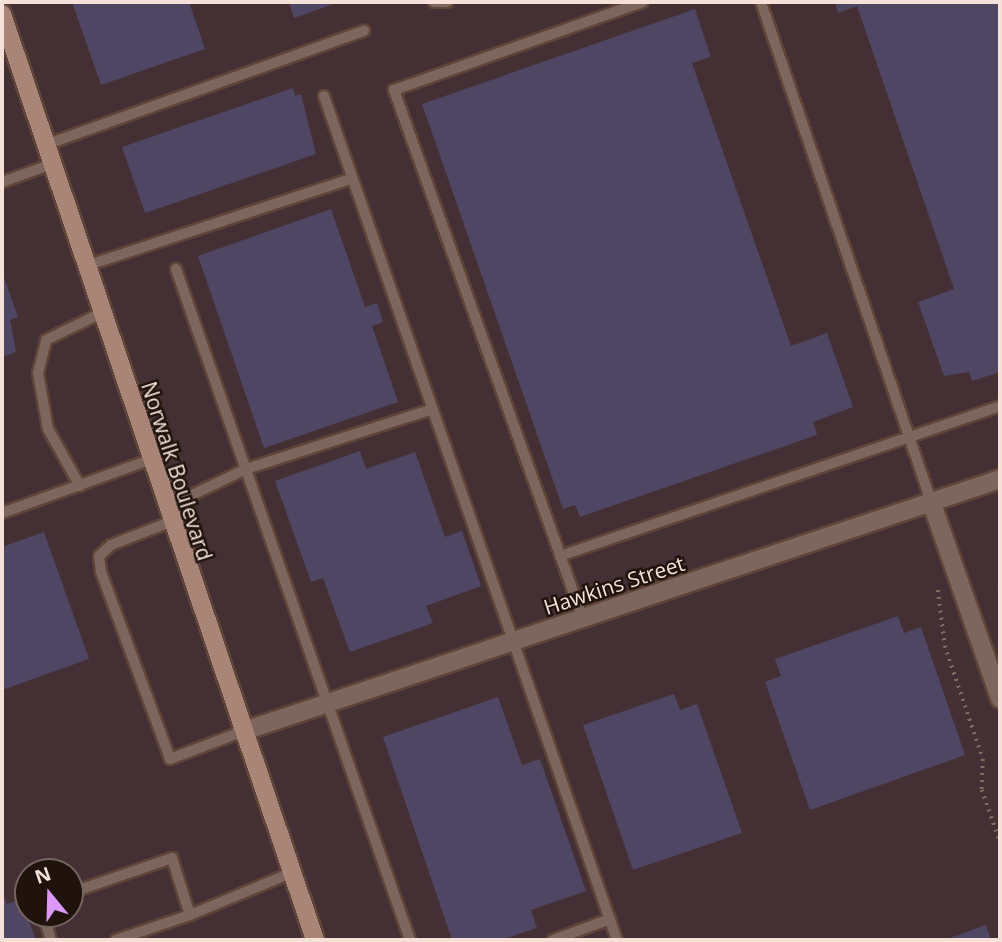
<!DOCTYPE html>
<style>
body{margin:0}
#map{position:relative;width:1002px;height:942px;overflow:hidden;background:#432619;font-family:"Open Sans",sans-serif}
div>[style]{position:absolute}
.industrial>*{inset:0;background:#443034}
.building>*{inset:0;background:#4f4663}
.path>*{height:3.5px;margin-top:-1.75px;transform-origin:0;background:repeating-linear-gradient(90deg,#846b5f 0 2px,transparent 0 7px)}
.roads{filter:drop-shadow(2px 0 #5f4438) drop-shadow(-2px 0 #5f4438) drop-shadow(0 2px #5f4438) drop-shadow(0 -2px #5f4438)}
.service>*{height:10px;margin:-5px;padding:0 5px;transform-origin:5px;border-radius:5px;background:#7d665e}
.minor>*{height:18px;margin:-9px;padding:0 9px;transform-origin:9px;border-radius:9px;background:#7d665e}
.secondary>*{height:18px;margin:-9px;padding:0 9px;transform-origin:9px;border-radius:9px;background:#a98578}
span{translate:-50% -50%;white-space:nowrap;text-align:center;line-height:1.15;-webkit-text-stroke:5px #20130d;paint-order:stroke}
.street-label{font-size:21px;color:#f5e1d8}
.frame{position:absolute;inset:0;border:4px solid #f5e1d8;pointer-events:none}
.north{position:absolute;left:14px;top:858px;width:70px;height:70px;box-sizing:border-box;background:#20130d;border:2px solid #75655e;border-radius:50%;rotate:341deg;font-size:19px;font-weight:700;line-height:28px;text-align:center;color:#f5e1d8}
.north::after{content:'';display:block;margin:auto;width:24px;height:32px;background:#db99f5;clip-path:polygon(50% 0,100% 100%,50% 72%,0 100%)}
</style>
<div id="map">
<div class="industrial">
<div style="clip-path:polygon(evenodd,2px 2px,1000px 2px,1000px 940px,2px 940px,2px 2px,28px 872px,70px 872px,70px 914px,28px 914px,28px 872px)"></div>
</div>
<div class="building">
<div style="clip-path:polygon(72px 2px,189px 2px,205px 49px,101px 85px)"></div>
<div style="clip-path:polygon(289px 2px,339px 2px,294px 18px)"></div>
<div style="clip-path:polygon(835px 2px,1000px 2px,1000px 372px,972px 381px,969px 372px,944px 376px,918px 302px,954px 289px,857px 6px,838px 13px)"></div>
<div style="clip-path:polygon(695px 9px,711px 57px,692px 63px,791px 346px,827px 333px,853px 407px,813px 422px,817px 435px,580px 517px,575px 505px,563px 509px,422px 104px)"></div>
<div style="clip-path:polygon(293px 88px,295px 96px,301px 94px,316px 154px,145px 213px,122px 147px)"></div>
<div style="clip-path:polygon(331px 209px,365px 307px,377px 303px,383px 322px,372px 326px,398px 402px,264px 448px,198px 256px)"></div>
<div style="clip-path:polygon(2px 272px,18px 317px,10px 320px,16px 352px,2px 357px)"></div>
<div style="clip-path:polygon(360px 451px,366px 469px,415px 452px,445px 537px,462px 531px,481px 586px,426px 606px,433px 623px,350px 652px,323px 578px,311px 582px,275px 481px)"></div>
<div style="clip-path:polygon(44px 532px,89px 659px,2px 690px,2px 547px)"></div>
<div style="clip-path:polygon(898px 616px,904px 633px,921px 627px,965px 755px,810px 810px,765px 682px,781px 676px,775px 659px)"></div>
<div style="clip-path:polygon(674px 694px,680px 710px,697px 704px,742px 833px,633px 870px,583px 725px)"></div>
<div style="clip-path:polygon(498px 697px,522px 765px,540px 759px,586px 891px,531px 910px,537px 928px,501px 940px,452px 940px,383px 737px)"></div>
<div style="clip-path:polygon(2px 891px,7px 904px,21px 899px,36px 940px,2px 940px)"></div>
<div style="clip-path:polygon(986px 925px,991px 940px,944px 940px)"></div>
</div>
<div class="path">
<div style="left:1000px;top:584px;width:1px;rotate:90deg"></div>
<div style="left:938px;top:590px;width:56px;rotate:82.9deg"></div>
<div style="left:945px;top:646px;width:119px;rotate:71.4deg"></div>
<div style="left:983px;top:759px;width:31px;rotate:92deg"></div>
<div style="left:982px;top:790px;width:55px;rotate:70.9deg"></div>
</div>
<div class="roads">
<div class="service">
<div style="left:434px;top:2px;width:13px"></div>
<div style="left:761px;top:2px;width:530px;rotate:71.19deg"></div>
<div style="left:324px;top:96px;width:893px;rotate:70.86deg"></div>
<div style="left:45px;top:145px;width:339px;rotate:-19.7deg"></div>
<div style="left:2px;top:182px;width:53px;rotate:-19.8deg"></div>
<div style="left:86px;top:266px;width:279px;rotate:-18.2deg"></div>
<div style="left:176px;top:269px;width:711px;rotate:70.77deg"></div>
<div style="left:80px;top:486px;width:65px;rotate:-119.3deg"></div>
<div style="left:48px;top:429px;width:57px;rotate:-100.1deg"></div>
<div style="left:38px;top:373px;width:34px;rotate:-76deg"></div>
<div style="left:46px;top:340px;width:61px;rotate:-26.1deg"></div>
<div style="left:165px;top:508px;width:90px;rotate:-25.7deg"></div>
<div style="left:246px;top:469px;width:193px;rotate:-17.8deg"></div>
<div style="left:2px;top:513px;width:156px;rotate:-19.8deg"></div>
<div style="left:170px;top:522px;width:63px;rotate:158.7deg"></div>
<div style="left:111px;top:545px;width:16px;rotate:137deg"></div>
<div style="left:99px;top:556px;width:16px;rotate:83deg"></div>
<div style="left:101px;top:572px;width:199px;rotate:69.7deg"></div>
<div style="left:170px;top:759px;width:76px;rotate:-20.8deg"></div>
<div style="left:560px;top:556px;width:465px;rotate:-18.8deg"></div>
<div style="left:583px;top:619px;width:562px;rotate:-109.66deg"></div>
<div style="left:394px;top:90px;width:264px;rotate:-19.5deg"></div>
<div style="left:70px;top:893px;width:108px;rotate:-18.9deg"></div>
<div style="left:172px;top:858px;width:60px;rotate:72.5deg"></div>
<div style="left:190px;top:915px;width:109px;rotate:-22.6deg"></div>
<div style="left:43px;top:914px;width:27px;rotate:73deg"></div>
<div style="left:116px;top:940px;width:78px;rotate:-18.7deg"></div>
<div style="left:553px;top:940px;width:61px;rotate:-20.2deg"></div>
</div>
<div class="minor">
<div style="left:932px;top:504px;width:206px;rotate:70.7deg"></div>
<div style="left:241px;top:732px;width:800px;rotate:-18.43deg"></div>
</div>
<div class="secondary">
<div style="left:2px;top:14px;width:977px;rotate:71.32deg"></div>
</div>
</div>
<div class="street-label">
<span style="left:177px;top:471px;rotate:72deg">Norwalk Boulevard</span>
<span style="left:614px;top:585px;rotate:-18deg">Hawkins Street</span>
</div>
<div class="frame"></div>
<div class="north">N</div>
</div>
